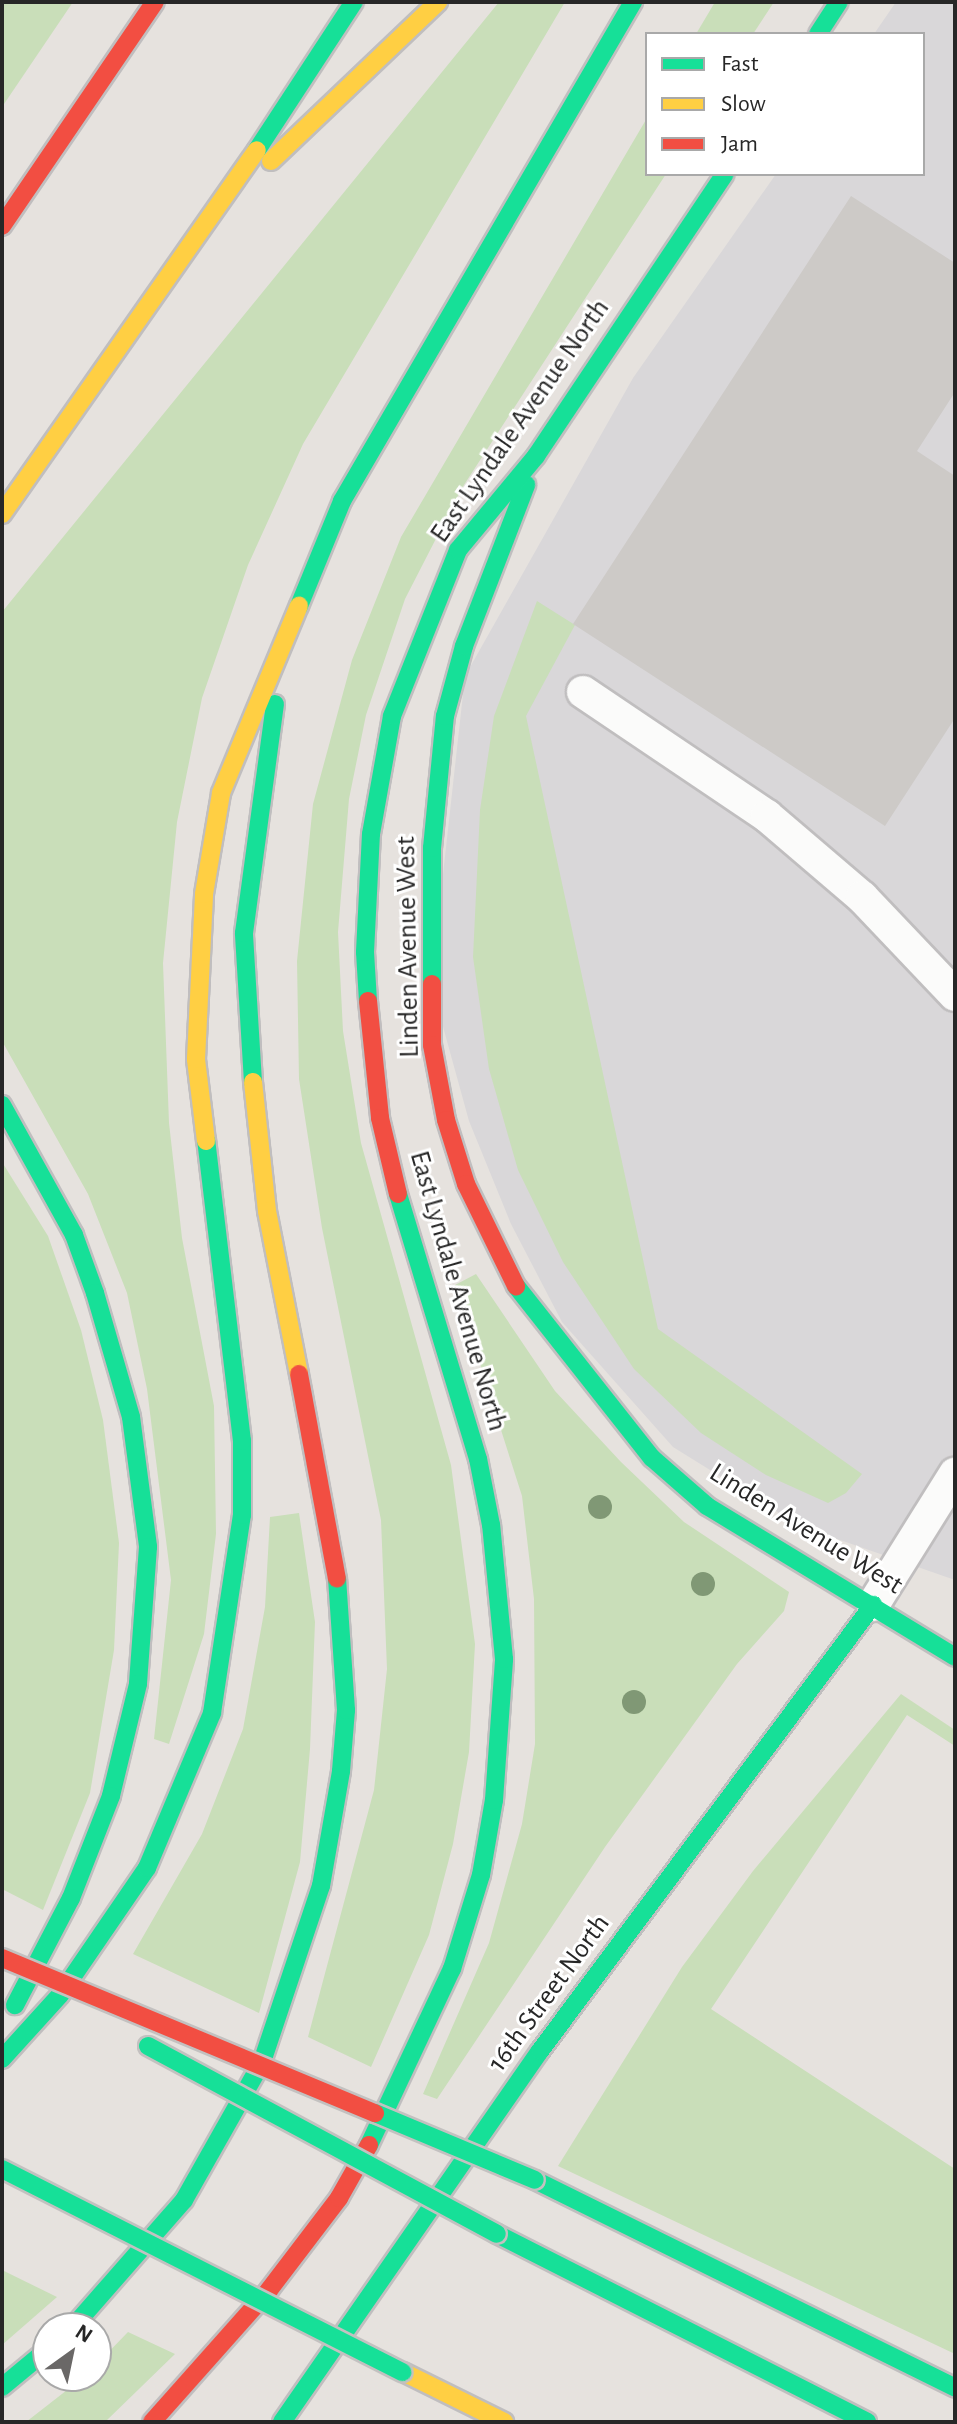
<!DOCTYPE html>
<style>
body{margin:0}
#map{position:relative;width:957px;height:2424px;overflow:hidden;background:#e6e2de;font-family:"Alegreya Sans",sans-serif}
div>[style]{position:absolute}
.industrial>*{inset:0;background:#d9d7d9}
.green>*{inset:0;background:#c9deb9}
.building>*{inset:0;background:#cdcac7}
.roads{filter:drop-shadow(2px 0 #c0bebf) drop-shadow(-2px 0 #c0bebf) drop-shadow(0 2px #c0bebf) drop-shadow(0 -2px #c0bebf)}
.lane>*{height:32px;margin:-16px;padding:0 16px;transform-origin:16px;border-radius:16px;background:#fbfbfa}
.fast>*{height:18px;margin:-9px;padding:0 9px;transform-origin:9px;border-radius:9px;background:#16e098}
.slow>*{height:18px;margin:-9px;padding:0 9px;transform-origin:9px;border-radius:9px;background:#ffcf43}
.jam>*{height:18px;margin:-9px;padding:0 9px;transform-origin:9px;border-radius:9px;background:#f24e42}
.bridges{filter:drop-shadow(2px 0 #c3c1c0) drop-shadow(-2px 0 #c3c1c0) drop-shadow(0 2px #c3c1c0) drop-shadow(0 -2px #c3c1c0)}
.fast-bridge>*{height:18px;margin:-9px;padding:0 9px;transform-origin:9px;border-radius:9px;background:#16e098}
.jam-bridge>*{height:18px;margin:-9px;padding:0 9px;transform-origin:9px;border-radius:9px;background:#f24e42}
.trees>*{width:24px;height:24px;margin:-12px;border-radius:50%;background:#809875}
span{translate:-50% -50%;white-space:nowrap;text-align:center;line-height:1.15;-webkit-text-stroke:6px #fff;paint-order:stroke}
.street-label{font-size:28px;color:#272727}
.frame{position:absolute;inset:0;border:4px solid #272727;pointer-events:none}
.legend{position:absolute;left:645px;top:32px;width:280px;height:144px;box-sizing:border-box;background:#fff;border:2px solid #a9a9a9;margin:0;padding:10px 14px;list-style:none;font-size:24px;color:#272727}
.legend li{display:flex;align-items:center;gap:16px;height:40px}
.legend b{width:40px;border:2px solid #a9a9a9}
.north{position:absolute;left:32px;top:2312px;width:80px;height:80px;box-sizing:border-box;background:#fff;border:2px solid #a9a9a9;border-radius:50%;rotate:33deg;font-size:22px;font-weight:700;line-height:32px;text-align:center;color:#272727}
.north::after{content:'';display:block;margin:auto;width:28px;height:36px;background:#6a6867;clip-path:polygon(50% 0,100% 100%,50% 72%,0 100%)}
</style>
<div id="map">
<div class="industrial">
<div style="clip-path:polygon(896px 2px,955px 2px,955px 1580px,800px 1526px,673px 1447px,562px 1322px,511px 1224px,469px 1121px,431px 983px,465px 676px,633px 378px,776px 174px,923px 174px,923px 34px,874px 34px)"></div>
</div>
<div class="green">
<div style="clip-path:polygon(2px 2px,73px 2px,2px 107px)"></div>
<div style="clip-path:polygon(499px 2px,565px 2px,303px 444px,248px 565px,202px 698px,177px 822px,163px 963px,169px 1123px,182px 1238px,214px 1406px,216px 1534px,204px 1634px,169px 1744px,154px 1739px,171px 1580px,147px 1389px,127px 1293px,88px 1194px,2px 1041px,2px 612px)"></div>
<div style="clip-path:polygon(715px 2px,774px 2px,753px 34px,696px 34px)"></div>
<div style="clip-path:polygon(647px 118px,647px 174px,666px 174px,462px 488px,405px 599px,366px 715px,349px 799px,338px 932px,343px 1031px,361px 1143px,451px 1465px,475px 1644px,469px 1752px,453px 1844px,429px 1935px,371px 2067px,308px 2037px,374px 1790px,387px 1669px,381px 1520px,322px 1228px,299px 1079px,297px 961px,313px 804px,352px 660px,401px 537px)"></div>
<div style="clip-path:polygon(537px 601px,575px 625px,526px 716px,658px 1329px,862px 1474px,846px 1493px,828px 1503px,766px 1475px,701px 1433px,634px 1369px,563px 1262px,518px 1170px,489px 1069px,473px 957px,480px 810px,494px 716px)"></div>
<div style="clip-path:polygon(2px 1162px,48px 1236px,81px 1330px,103px 1420px,119px 1543px,114px 1650px,90px 1793px,43px 1910px,2px 1889px)"></div>
<div style="clip-path:polygon(476px 1274px,555px 1391px,621px 1462px,684px 1522px,789px 1592px,784px 1611px,737px 1664px,605px 1847px,437px 2099px,423px 2094px,489px 1943px,522px 1824px,535px 1744px,534px 1599px,522px 1496px,455px 1285px)"></div>
<div style="clip-path:polygon(299px 1513px,315px 1622px,310px 1749px,300px 1862px,259px 2013px,133px 1954px,202px 1834px,243px 1729px,265px 1607px,270px 1517px)"></div>
<div style="clip-path:polygon(901px 1694px,955px 1730px,955px 1746px,907px 1715px,711px 2009px,955px 2169px,955px 2354px,558px 2166px,682px 1967px,753px 1871px)"></div>
<div style="clip-path:polygon(2px 2270px,57px 2297px,2px 2345px)"></div>
<div style="clip-path:polygon(128px 2332px,175px 2354px,105px 2422px,26px 2422px,85px 2376px,96px 2376px,96px 2365px)"></div>
</div>
<div class="building">
<div style="clip-path:polygon(851px 196px,955px 263px,955px 392px,917px 451px,955px 476px,955px 718px,885px 826px,573px 624px)"></div>
</div>
<div class="roads">
<div class="lane">
<div style="left:583px;top:692px;width:222px;rotate:34deg"></div>
<div style="left:767px;top:816px;width:125px;rotate:40.5deg"></div>
<div style="left:862px;top:897px;width:135px;rotate:46.5deg"></div>
<div style="left:873px;top:1605px;width:155px;rotate:-58deg"></div>
</div>
<div class="fast">
<div style="left:818px;top:34px;width:38px;rotate:-57deg"></div>
<div style="left:257px;top:150px;width:177px;rotate:-56.8deg"></div>
<div style="left:299px;top:606px;width:113px;rotate:-67.7deg"></div>
<div style="left:342px;top:501px;width:578px;rotate:-59.75deg"></div>
<div style="left:432px;top:984px;width:136px;rotate:-90deg"></div>
<div style="left:432px;top:848px;width:133px;rotate:-84.4deg"></div>
<div style="left:445px;top:716px;width:73px;rotate:-74.8deg"></div>
<div style="left:464px;top:646px;width:173px;rotate:-68.9deg"></div>
<div style="left:368px;top:1001px;width:49px;rotate:-93.5deg"></div>
<div style="left:365px;top:952px;width:118px;rotate:-87.1deg"></div>
<div style="left:371px;top:834px;width:120px;rotate:-79.9deg"></div>
<div style="left:392px;top:716px;width:179px;rotate:-68.3deg"></div>
<div style="left:458px;top:550px;width:122px;rotate:-50.3deg"></div>
<div style="left:536px;top:456px;width:339px;rotate:-56.2deg"></div>
<div style="left:253px;top:1082px;width:149px;rotate:-93.5deg"></div>
<div style="left:244px;top:933px;width:231px;rotate:-82.3deg"></div>
<div style="left:2px;top:1105px;width:149px;rotate:61deg"></div>
<div style="left:74px;top:1235px;width:62px;rotate:70.1deg"></div>
<div style="left:95px;top:1293px;width:129px;rotate:73.8deg"></div>
<div style="left:131px;top:1417px;width:131px;rotate:82.5deg"></div>
<div style="left:148px;top:1547px;width:137px;rotate:94.2deg"></div>
<div style="left:138px;top:1684px;width:115px;rotate:103.6deg"></div>
<div style="left:111px;top:1796px;width:110px;rotate:111.4deg"></div>
<div style="left:71px;top:1898px;width:121px;rotate:117.6deg"></div>
<div style="left:516px;top:1286px;width:219px;rotate:51.7deg"></div>
<div style="left:652px;top:1458px;width:73px;rotate:41.1deg"></div>
<div style="left:707px;top:1506px;width:290px;rotate:31.3deg"></div>
<div style="left:2px;top:2059px;width:86px;rotate:-47.8deg"></div>
<div style="left:60px;top:1995px;width:154px;rotate:-55.6deg"></div>
<div style="left:147px;top:1868px;width:168px;rotate:-67.2deg"></div>
<div style="left:212px;top:1713px;width:200px;rotate:-81.4deg"></div>
<div style="left:242px;top:1515px;width:74px;rotate:-90deg"></div>
<div style="left:242px;top:1441px;width:302px;rotate:-96.8deg"></div>
<div style="left:369px;top:2145px;width:195px;rotate:-64.8deg"></div>
<div style="left:452px;top:1969px;width:98px;rotate:-72.9deg"></div>
<div style="left:481px;top:1875px;width:76px;rotate:-80.2deg"></div>
<div style="left:494px;top:1800px;width:141px;rotate:-85.9deg"></div>
<div style="left:504px;top:1659px;width:135px;rotate:-95.5deg"></div>
<div style="left:491px;top:1525px;width:67px;rotate:-101.1deg"></div>
<div style="left:478px;top:1459px;width:277px;rotate:-106.8deg"></div>
<div style="left:535px;top:2180px;width:469px;rotate:26.3deg"></div>
<div style="left:497px;top:2234px;width:415px;rotate:26.9deg"></div>
<div style="left:72px;top:2328px;width:170px;rotate:-48.8deg"></div>
<div style="left:184px;top:2200px;width:159px;rotate:-60.5deg"></div>
<div style="left:262px;top:2062px;width:186px;rotate:-71.5deg"></div>
<div style="left:321px;top:1886px;width:117px;rotate:-80.1deg"></div>
<div style="left:341px;top:1771px;width:61px;rotate:-85.3deg"></div>
<div style="left:346px;top:1710px;width:131px;rotate:-93.9deg"></div>
<div style="left:2px;top:2387px;width:60px;rotate:-39.6deg"></div>
<div style="left:282px;top:2422px;width:452px;rotate:-55.2deg"></div>
<div style="left:540px;top:2051px;width:557px;rotate:-53.25deg"></div>
</div>
<div class="slow">
<div style="left:271px;top:161px;width:231px;rotate:-43.6deg"></div>
<div style="left:2px;top:514px;width:444px;rotate:-55deg"></div>
<div style="left:253px;top:1082px;width:130px;rotate:83.8deg"></div>
<div style="left:267px;top:1211px;width:166px;rotate:78.9deg"></div>
<div style="left:206px;top:1141px;width:83px;rotate:-97deg"></div>
<div style="left:196px;top:1059px;width:165px;rotate:-87.2deg"></div>
<div style="left:204px;top:894px;width:102px;rotate:-80.4deg"></div>
<div style="left:221px;top:793px;width:203px;rotate:-67.4deg"></div>
<div style="left:403px;top:2372px;width:113px;rotate:26.3deg"></div>
</div>
<div class="jam">
<div style="left:2px;top:226px;width:271px;rotate:-55.7deg"></div>
<div style="left:432px;top:984px;width:61px;rotate:90deg"></div>
<div style="left:432px;top:1045px;width:76px;rotate:79.4deg"></div>
<div style="left:446px;top:1120px;width:67px;rotate:72.6deg"></div>
<div style="left:466px;top:1184px;width:114px;rotate:63.9deg"></div>
<div style="left:368px;top:1001px;width:118px;rotate:84.1deg"></div>
<div style="left:380px;top:1118px;width:78px;rotate:76.7deg"></div>
<div style="left:299px;top:1374px;width:208px;rotate:79.5deg"></div>
<div style="left:152px;top:2422px;width:176px;rotate:-48.4deg"></div>
<div style="left:269px;top:2290px;width:116px;rotate:-52.7deg"></div>
<div style="left:339px;top:2198px;width:61px;rotate:-60.5deg"></div>
</div>
</div>
<div class="bridges">
<div class="fast-bridge">
<div style="left:148px;top:2046px;width:396px;rotate:28.3deg"></div>
<div style="left:375px;top:2113px;width:173px;rotate:22.7deg"></div>
<div style="left:2px;top:2169px;width:449px;rotate:26.9deg"></div>
</div>
<div class="jam-bridge">
<div style="left:2px;top:1958px;width:404px;rotate:22.6deg"></div>
</div>
</div>
<div class="trees">
<div style="left:600px;top:1507px"></div>
<div style="left:703px;top:1584px"></div>
<div style="left:634px;top:1702px"></div>
</div>
<div class="street-label">
<span style="left:520px;top:421px;rotate:-55deg">East Lyndale Avenue North</span>
<span style="left:408px;top:947px;rotate:-91deg">Linden Avenue West</span>
<span style="left:458px;top:1291px;rotate:74deg">East Lyndale Avenue North</span>
<span style="left:806px;top:1529px;rotate:32deg">Linden Avenue West</span>
<span style="left:549px;top:1993px;rotate:-54deg">16th Street North</span>
</div>
<div class="frame"></div>
<ul class="legend">
<li><b style="height:10px;background:#16e098"></b>Fast</li>
<li><b style="height:10px;background:#ffcf43"></b>Slow</li>
<li><b style="height:10px;background:#f24e42"></b>Jam</li>
</ul>
<div class="north">N</div>
</div>
